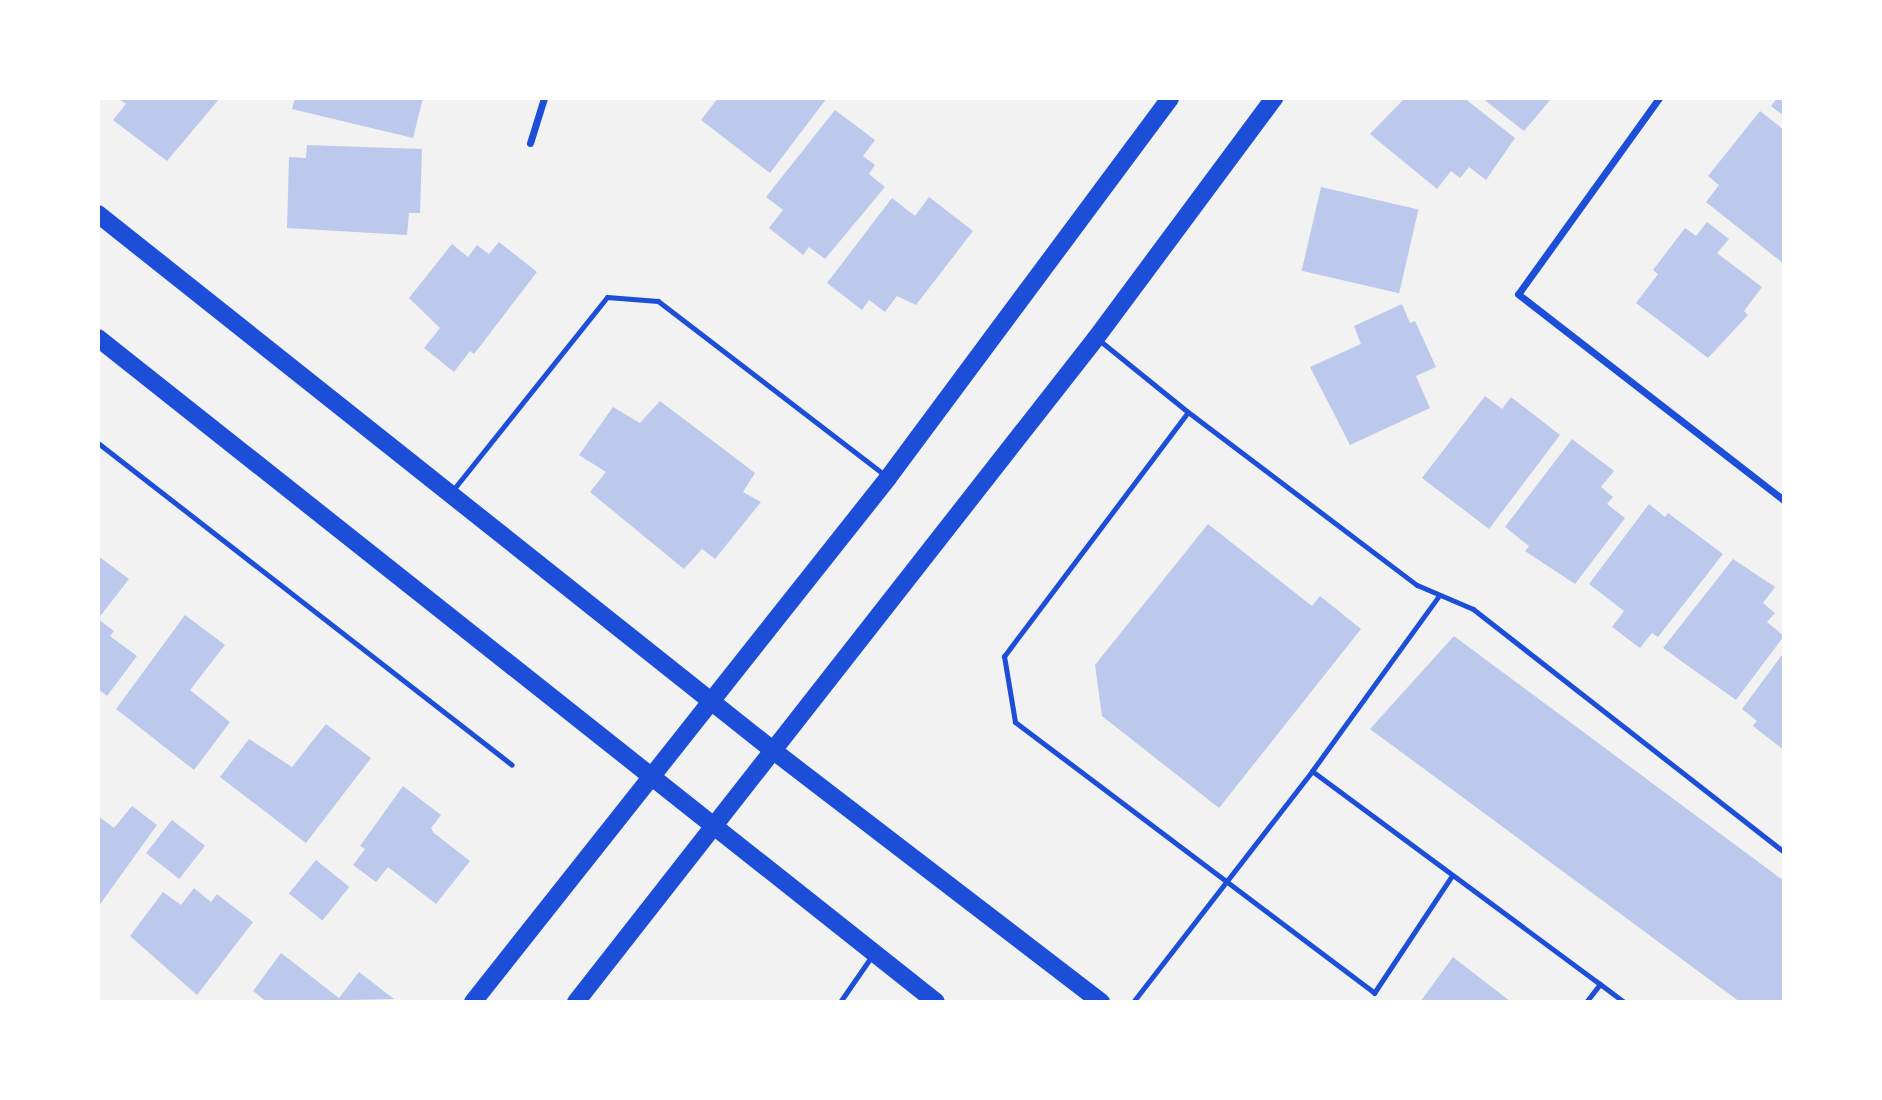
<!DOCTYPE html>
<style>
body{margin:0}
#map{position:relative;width:1882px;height:1100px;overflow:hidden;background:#f2f2f2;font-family:Montserrat,sans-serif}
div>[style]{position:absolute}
.building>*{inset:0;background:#bdc9ec;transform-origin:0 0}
.service>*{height:5px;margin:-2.5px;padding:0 2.5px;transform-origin:2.5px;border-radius:2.5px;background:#1d4ed8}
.minor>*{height:7px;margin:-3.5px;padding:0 3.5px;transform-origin:3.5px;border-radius:3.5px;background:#1d4ed8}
.primary>*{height:18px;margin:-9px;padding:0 9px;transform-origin:9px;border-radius:9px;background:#1d4ed8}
span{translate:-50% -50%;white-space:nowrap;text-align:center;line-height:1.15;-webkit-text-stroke:5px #fff;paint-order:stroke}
.frame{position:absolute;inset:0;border:100px solid #fff;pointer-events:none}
</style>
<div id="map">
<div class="building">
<div style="clip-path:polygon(118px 98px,220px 98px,167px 161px,113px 120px,126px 104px)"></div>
<div style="clip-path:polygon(295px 98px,423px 98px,413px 138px,292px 109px)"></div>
<div style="clip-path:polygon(718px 98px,827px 98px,770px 173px,701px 120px)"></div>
<div style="clip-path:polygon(1405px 98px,1464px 98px,1515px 138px,1486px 180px,1469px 167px,1460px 178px,1451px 171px,1437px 189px,1370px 134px)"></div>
<div style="clip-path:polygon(1482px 98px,1550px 98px,1551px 99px,1524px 131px)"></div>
<div style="clip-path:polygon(1777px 98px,1784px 98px,1784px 116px,1771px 106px)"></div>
<div style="clip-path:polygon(835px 110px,875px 140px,863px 156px,875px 165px,869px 174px,885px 187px,825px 259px,809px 247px,803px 255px,769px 228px,783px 210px,766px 197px)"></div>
<div style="clip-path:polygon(1760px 111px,1784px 130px,1784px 264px,1706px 202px,1719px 185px,1708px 176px)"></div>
<div style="clip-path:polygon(307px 145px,422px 149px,420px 213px,409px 213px,407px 235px,287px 228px,289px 157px,306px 158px)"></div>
<div style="left:1321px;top:187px;width:100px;height:86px;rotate:13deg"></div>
<div style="clip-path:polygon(929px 197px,973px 231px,916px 305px,897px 296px,885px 312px,869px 300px,862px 310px,827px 283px,892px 198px,915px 216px)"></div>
<div style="clip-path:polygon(1707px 222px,1729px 239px,1717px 253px,1762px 287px,1744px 311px,1748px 315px,1708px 358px,1636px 303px,1658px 274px,1653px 270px,1685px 228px,1696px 236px)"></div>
<div style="clip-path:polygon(499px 242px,537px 272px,474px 354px,470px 351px,454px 372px,424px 348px,440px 328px,409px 298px,452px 244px,468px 257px,477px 245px,489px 254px)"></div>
<div style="clip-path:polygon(1402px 304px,1410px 323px,1415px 321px,1436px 367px,1416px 376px,1430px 408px,1350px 445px,1310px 367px,1361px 344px,1354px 326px)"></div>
<div style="clip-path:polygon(1485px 396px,1502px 409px,1511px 397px,1560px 435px,1489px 529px,1422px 478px)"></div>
<div style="clip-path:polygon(660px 401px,755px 473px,743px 492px,761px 502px,715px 559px,702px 549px,684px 569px,590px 492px,606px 472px,579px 455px,613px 407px,640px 423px)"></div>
<div style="clip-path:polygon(1572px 439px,1614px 471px,1601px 487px,1613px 497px,1607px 504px,1625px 518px,1575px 584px,1525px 551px,1529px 546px,1505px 527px)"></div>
<div style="clip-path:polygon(1649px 504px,1665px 517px,1668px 513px,1723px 554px,1658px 637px,1652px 633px,1640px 648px,1612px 627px,1624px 611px,1589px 584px)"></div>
<div style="clip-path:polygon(1208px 524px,1312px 606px,1320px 596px,1361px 629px,1219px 808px,1102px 716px,1095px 665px)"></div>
<div style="clip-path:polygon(98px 556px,129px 579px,98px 619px,114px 631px,110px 636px,137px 656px,107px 696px,98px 689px)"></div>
<div style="clip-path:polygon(1733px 559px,1775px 587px,1763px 603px,1775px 613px,1767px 622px,1784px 636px,1736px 700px,1663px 648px)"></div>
<div style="clip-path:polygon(185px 615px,225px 645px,190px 690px,230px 722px,194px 770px,116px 709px)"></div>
<div style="clip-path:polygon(1454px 636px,1784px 881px,1784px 1002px,1740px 1002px,1370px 729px)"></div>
<div style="clip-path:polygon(1784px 652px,1784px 750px,1753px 726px,1757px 721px,1742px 709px)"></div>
<div style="clip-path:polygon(326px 724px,371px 758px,306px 843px,220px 777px,249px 739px,292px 767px)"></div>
<div style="clip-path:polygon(403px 786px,441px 815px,431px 828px,434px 833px,470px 861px,436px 904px,388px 867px,376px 882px,353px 865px,365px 849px,360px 846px)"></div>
<div style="clip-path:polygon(132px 806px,157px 825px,98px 907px,98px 816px,114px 828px)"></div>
<div style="left:172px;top:820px;width:42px;height:42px;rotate:38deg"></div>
<div style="left:316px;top:860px;width:43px;height:43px;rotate:39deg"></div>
<div style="clip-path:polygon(194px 888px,211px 902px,217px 894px,253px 922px,197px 995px,130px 936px,163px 892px,181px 905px)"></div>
<div style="clip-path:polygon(281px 953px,339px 998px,359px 972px,394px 999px,267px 1002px,253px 991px)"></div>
<div style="clip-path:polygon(1453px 957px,1511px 1002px,1420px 1002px)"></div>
</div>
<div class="service">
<div style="left:1099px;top:340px;width:114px;rotate:39deg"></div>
<div style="left:1188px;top:412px;width:306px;rotate:127deg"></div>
<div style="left:1004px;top:656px;width:67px;rotate:80.5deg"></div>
<div style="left:1015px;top:722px;width:450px;rotate:37deg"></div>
<div style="left:1374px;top:993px;width:139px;rotate:-56.4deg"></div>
<div style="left:1188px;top:412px;width:287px;rotate:37.1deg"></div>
<div style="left:1417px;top:585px;width:61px;rotate:23.2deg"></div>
<div style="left:1473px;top:609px;width:395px;rotate:38deg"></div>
<div style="left:98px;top:443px;width:524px;rotate:37.87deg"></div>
<div style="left:453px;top:490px;width:247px;rotate:-51.4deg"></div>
<div style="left:607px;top:297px;width:51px;rotate:4.5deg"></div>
<div style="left:658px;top:301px;width:287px;rotate:37.5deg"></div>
<div style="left:1312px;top:771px;width:358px;rotate:36.5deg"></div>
<div style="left:840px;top:1002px;width:55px;rotate:-55.4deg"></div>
<div style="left:1133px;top:1002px;width:292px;rotate:-52.2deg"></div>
<div style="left:1312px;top:771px;width:215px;rotate:-54.1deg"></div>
<div style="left:1586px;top:1002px;width:23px;rotate:-52deg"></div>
<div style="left:1600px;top:984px;width:30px;rotate:37deg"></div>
</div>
<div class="minor">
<div style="left:1659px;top:98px;width:241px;rotate:125.7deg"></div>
<div style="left:1518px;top:294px;width:336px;rotate:37.8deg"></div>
<div style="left:530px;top:143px;width:47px;rotate:-72.7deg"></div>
</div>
<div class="primary">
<div style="left:98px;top:214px;width:865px;rotate:38.47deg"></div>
<div style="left:775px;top:752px;width:411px;rotate:37.5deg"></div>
<div style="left:98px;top:338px;width:1069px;rotate:38.39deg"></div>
<div style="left:473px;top:1002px;width:668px;rotate:-51.62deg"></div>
<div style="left:888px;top:478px;width:473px;rotate:-53.4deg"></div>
<div style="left:576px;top:1002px;width:843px;rotate:-51.93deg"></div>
<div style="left:1096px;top:338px;width:299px;rotate:-53.4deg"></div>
</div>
<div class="frame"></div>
</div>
